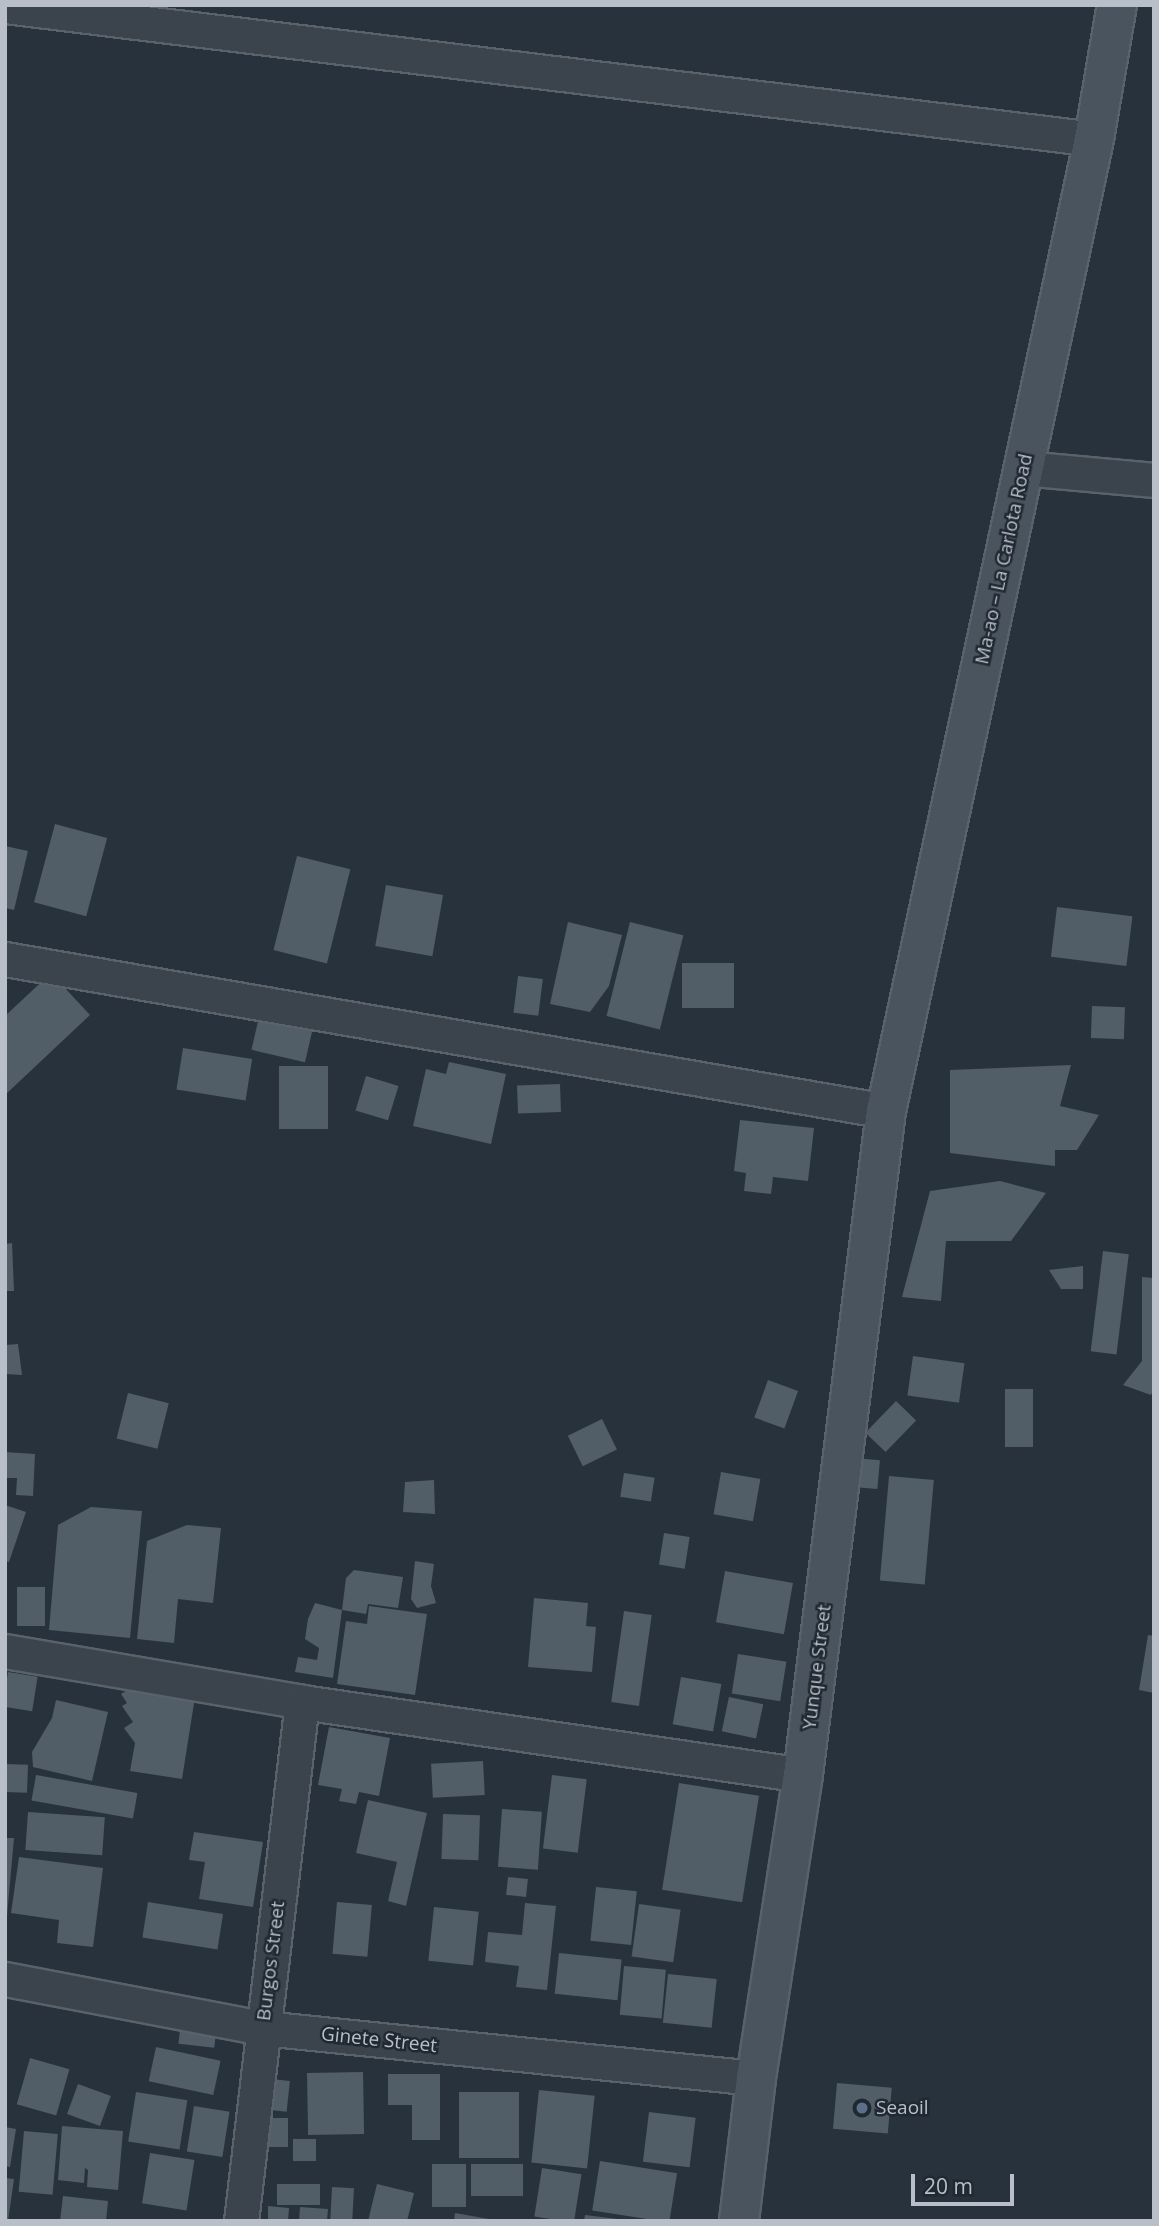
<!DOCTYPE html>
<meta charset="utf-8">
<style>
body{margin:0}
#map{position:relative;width:1159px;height:2226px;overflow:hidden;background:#28323c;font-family:"Open Sans",sans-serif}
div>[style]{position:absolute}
.building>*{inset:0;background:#515d67;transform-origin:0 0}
.roads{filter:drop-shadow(2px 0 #59626b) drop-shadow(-2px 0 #59626b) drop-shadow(0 2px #59626b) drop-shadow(0 -2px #59626b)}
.street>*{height:33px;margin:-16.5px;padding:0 16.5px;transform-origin:16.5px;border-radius:16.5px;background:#3b444d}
.secondary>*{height:38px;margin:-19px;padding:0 19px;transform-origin:19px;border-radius:19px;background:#4a545f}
.dots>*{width:19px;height:19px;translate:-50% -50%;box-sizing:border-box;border:4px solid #202932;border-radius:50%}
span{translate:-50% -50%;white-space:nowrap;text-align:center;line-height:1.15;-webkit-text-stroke:5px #202932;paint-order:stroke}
.street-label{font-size:19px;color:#b8bfc8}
.poi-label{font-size:19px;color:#b8bfc8}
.left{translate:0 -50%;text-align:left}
.frame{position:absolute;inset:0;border:7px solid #b8bfc8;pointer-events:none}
.scale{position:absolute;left:911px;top:2174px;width:103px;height:32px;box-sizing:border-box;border:4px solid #b8bfc8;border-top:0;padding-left:9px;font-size:21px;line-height:24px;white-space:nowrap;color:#b8bfc8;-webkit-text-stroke:5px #202932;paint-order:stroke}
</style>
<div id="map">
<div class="building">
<div style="left:55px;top:824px;width:54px;height:81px;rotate:15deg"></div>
<div style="clip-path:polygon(5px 846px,28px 851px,14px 910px,5px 908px)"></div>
<div style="left:297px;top:856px;width:55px;height:97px;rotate:14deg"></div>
<div style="left:386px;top:885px;width:58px;height:62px;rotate:10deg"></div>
<div style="left:1057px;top:907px;width:76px;height:50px;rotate:7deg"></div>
<div style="clip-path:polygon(568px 922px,622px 935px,609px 986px,590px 1012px,550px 1004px)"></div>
<div style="left:630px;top:922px;width:55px;height:97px;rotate:14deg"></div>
<div style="left:682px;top:963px;width:52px;height:45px"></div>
<div style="clip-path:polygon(51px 973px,90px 1015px,5px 1095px,5px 1016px)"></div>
<div style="left:518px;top:976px;width:25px;height:37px;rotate:7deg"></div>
<div style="left:262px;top:1004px;width:55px;height:47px;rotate:13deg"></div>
<div style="left:1092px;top:1006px;width:33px;height:32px;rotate:2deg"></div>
<div style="left:183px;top:1048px;width:70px;height:42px;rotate:9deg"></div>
<div style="clip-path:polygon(449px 1062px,506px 1074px,491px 1144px,413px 1126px,426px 1069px,446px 1074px)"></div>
<div style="clip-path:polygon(1071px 1065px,1060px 1106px,1099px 1115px,1077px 1150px,1055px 1150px,1055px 1166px,950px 1153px,950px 1070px)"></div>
<div style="left:279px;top:1066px;width:49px;height:63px"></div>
<div style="left:366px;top:1076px;width:34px;height:36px;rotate:17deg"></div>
<div style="left:560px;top:1084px;width:28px;height:43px;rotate:88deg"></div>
<div style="clip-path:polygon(740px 1120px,814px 1128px,808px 1181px,773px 1177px,771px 1194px,744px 1191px,746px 1173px,734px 1171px)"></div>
<div style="clip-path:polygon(1000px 1181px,1046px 1193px,1011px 1241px,946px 1241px,941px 1301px,902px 1297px,930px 1191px)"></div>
<div style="clip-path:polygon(12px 1243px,14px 1291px,5px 1291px,5px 1244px)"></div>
<div style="left:1103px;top:1251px;width:26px;height:101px;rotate:7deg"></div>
<div style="clip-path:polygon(1083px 1266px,1083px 1289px,1061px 1289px,1049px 1270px)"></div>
<div style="clip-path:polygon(1142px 1277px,1154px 1278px,1154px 1388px,1151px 1395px,1123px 1385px,1142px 1361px)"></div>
<div style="clip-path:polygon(18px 1344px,22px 1375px,5px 1374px,5px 1345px)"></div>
<div style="left:913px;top:1356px;width:52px;height:40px;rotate:8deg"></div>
<div style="left:768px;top:1380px;width:32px;height:40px;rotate:20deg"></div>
<div style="left:1033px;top:1389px;width:58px;height:28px;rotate:90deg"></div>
<div style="left:128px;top:1393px;width:42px;height:47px;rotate:14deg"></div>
<div style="left:896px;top:1401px;width:28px;height:44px;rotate:44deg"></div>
<div style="left:602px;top:1419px;width:34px;height:38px;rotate:64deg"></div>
<div style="clip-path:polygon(5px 1452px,35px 1454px,33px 1496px,16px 1495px,17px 1478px,5px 1478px)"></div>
<div style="left:855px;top:1458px;width:25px;height:29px;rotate:5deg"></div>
<div style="left:721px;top:1472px;width:40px;height:43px;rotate:10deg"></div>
<div style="left:624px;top:1473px;width:31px;height:24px;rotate:9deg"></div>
<div style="left:889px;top:1476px;width:45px;height:105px;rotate:5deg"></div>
<div style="clip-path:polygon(434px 1480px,435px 1514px,403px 1512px,405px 1482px)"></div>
<div style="clip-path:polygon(5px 1505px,26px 1512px,9px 1562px,5px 1561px)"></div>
<div style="clip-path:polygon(91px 1507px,142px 1511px,130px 1638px,49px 1630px,58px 1525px)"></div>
<div style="clip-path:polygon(187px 1525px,221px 1528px,213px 1603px,178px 1599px,174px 1643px,137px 1639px,147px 1541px)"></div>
<div style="left:664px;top:1533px;width:26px;height:32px;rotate:9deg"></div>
<div style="clip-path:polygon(415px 1561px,434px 1564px,431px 1586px,436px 1603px,417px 1608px,411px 1599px)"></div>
<div style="clip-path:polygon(354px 1570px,403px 1577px,398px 1608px,368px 1604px,366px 1614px,342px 1610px,346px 1578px)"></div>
<div style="left:725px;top:1571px;width:69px;height:52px;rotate:10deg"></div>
<div style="left:17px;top:1587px;width:28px;height:39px"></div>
<div style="clip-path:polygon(534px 1598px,588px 1603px,586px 1626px,596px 1627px,592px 1672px,528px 1667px)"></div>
<div style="clip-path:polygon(315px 1603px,342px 1610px,333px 1678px,295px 1672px,298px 1657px,317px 1660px,319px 1648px,305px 1639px,308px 1619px)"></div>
<div style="clip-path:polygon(369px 1606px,427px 1614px,415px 1695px,337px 1684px,346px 1621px,367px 1624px)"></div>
<div style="left:624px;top:1611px;width:28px;height:92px;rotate:8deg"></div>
<div style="clip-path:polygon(1148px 1635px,1154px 1636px,1154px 1693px,1139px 1690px)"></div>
<div style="left:738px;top:1654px;width:49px;height:40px;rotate:9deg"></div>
<div style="left:8px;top:1672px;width:30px;height:35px;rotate:9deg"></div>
<div style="left:681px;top:1677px;width:41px;height:48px;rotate:10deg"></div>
<div style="clip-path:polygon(132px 1687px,195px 1697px,182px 1779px,130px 1771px,135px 1743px,124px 1728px,133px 1722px,122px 1706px,127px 1703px,121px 1694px)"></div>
<div style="left:729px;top:1697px;width:35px;height:35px;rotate:12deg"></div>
<div style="clip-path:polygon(56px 1700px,108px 1712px,92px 1781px,33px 1767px,32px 1752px,52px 1718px)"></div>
<div style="clip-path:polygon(329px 1727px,390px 1738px,379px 1796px,359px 1792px,356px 1804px,339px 1801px,342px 1789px,318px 1785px)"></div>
<div style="left:483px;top:1761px;width:34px;height:52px;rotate:87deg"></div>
<div style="left:5px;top:1764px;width:23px;height:28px;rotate:2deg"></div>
<div style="left:36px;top:1775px;width:103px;height:26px;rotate:10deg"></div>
<div style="left:552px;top:1775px;width:35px;height:74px;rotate:7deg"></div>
<div style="left:679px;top:1783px;width:81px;height:108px;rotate:9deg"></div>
<div style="clip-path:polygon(368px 1800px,427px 1813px,406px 1906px,388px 1901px,397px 1862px,356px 1853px)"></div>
<div style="left:502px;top:1809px;width:40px;height:58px;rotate:4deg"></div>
<div style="left:28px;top:1812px;width:77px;height:38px;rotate:4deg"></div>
<div style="left:443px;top:1814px;width:37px;height:45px;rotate:2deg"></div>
<div style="clip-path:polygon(194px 1832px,263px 1842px,253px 1907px,199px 1899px,205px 1862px,189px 1860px)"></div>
<div style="clip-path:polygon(5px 1838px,14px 1838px,7px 1916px,5px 1916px)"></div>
<div style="clip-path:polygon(19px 1857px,103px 1868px,93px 1947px,57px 1943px,59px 1920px,11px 1913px)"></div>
<div style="left:508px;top:1877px;width:20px;height:18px;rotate:6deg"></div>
<div style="left:596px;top:1887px;width:41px;height:54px;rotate:6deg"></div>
<div style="left:148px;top:1902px;width:76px;height:36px;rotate:9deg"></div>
<div style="left:337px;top:1902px;width:35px;height:52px;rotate:5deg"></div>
<div style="clip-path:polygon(525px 1903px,556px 1906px,547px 1990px,516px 1987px,519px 1966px,485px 1962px,488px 1932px,522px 1935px)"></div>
<div style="left:639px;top:1904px;width:42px;height:53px;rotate:8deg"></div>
<div style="left:434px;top:1907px;width:45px;height:54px;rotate:6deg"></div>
<div style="left:559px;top:1953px;width:63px;height:41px;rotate:6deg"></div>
<div style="left:624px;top:1966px;width:42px;height:49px;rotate:5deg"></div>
<div style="left:668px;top:1974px;width:49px;height:49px;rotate:6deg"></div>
<div style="left:181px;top:2020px;width:36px;height:24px;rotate:6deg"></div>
<div style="left:156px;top:2047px;width:66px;height:35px;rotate:12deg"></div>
<div style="left:30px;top:2058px;width:41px;height:48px;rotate:16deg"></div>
<div style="left:363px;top:2072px;width:62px;height:56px;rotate:89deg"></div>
<div style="clip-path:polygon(388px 2074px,440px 2074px,440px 2140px,412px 2140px,412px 2105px,388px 2105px)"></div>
<div style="left:271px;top:2079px;width:19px;height:31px;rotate:6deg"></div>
<div style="left:837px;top:2083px;width:55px;height:46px;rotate:5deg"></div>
<div style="left:78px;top:2084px;width:35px;height:32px;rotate:20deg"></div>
<div style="left:539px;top:2090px;width:56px;height:73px;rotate:6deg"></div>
<div style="left:136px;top:2092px;width:52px;height:50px;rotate:9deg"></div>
<div style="left:459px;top:2092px;width:60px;height:66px"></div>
<div style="left:194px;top:2106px;width:36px;height:46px;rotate:9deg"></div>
<div style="left:649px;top:2112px;width:47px;height:50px;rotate:7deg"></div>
<div style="left:266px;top:2118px;width:22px;height:29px"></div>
<div style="clip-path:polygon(62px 2126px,123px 2131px,118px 2190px,87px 2187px,88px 2170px,85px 2168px,84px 2183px,58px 2180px)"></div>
<div style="clip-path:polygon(5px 2127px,16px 2129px,10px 2167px,5px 2166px)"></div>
<div style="left:24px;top:2131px;width:34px;height:61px;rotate:5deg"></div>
<div style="left:316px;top:2139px;width:22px;height:23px;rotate:90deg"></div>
<div style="left:150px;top:2153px;width:45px;height:51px;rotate:9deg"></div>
<div style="left:600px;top:2161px;width:78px;height:50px;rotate:9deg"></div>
<div style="left:432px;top:2164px;width:34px;height:43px"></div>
<div style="left:471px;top:2164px;width:52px;height:32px"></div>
<div style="left:542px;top:2168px;width:40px;height:49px;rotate:9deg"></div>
<div style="clip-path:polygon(5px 2178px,14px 2179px,8px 2221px,5px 2221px)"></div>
<div style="left:277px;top:2184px;width:43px;height:21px"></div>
<div style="clip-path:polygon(377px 2184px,414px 2193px,407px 2221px,368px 2221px)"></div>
<div style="left:332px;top:2187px;width:22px;height:34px;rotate:3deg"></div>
<div style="clip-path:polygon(63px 2196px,108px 2201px,106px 2221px,60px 2221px)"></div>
<div style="clip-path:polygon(268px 2206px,289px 2208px,288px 2221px,268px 2221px)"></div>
<div style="clip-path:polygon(300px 2207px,328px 2209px,327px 2221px,299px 2221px)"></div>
<div style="clip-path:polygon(455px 2213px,489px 2219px,489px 2221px,454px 2221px)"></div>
<div style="clip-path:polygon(585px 2215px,618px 2219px,618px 2221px,584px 2221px)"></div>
</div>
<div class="roads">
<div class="street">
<div style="left:5px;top:6px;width:1097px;rotate:6.96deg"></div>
<div style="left:1023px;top:468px;width:132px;rotate:5.2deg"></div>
<div style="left:5px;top:959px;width:894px;rotate:9.79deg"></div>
<div style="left:5px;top:1651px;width:301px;rotate:9.7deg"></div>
<div style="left:302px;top:1702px;width:506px;rotate:8.29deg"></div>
<div style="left:5px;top:1979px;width:263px;rotate:10.8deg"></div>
<div style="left:263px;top:2028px;width:496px;rotate:5.8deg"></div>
<div style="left:241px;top:2221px;width:523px;rotate:-83.3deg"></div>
</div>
<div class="secondary">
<div style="left:739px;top:2221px;width:144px;rotate:-83.2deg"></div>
<div style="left:756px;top:2078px;width:307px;rotate:-81.2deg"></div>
<div style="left:803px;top:1775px;width:669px;rotate:-82.87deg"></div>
<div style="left:886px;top:1111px;width:994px;rotate:-77.92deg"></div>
<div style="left:1094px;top:139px;width:136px;rotate:-80.3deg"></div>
</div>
</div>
<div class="dots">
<div style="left:862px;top:2108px;background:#5c6f8a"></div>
</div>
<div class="street-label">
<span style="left:1004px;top:559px;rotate:-78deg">Ma-ao – La Carlota Road</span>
<span style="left:817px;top:1667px;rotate:-83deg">Yunque Street</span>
<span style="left:271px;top:1961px;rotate:-83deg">Burgos Street</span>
<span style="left:379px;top:2040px;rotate:6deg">Ginete Street</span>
</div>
<div class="poi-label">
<span class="left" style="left:876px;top:2108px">Seaoil</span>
</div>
<div class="frame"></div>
<div class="scale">20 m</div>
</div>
